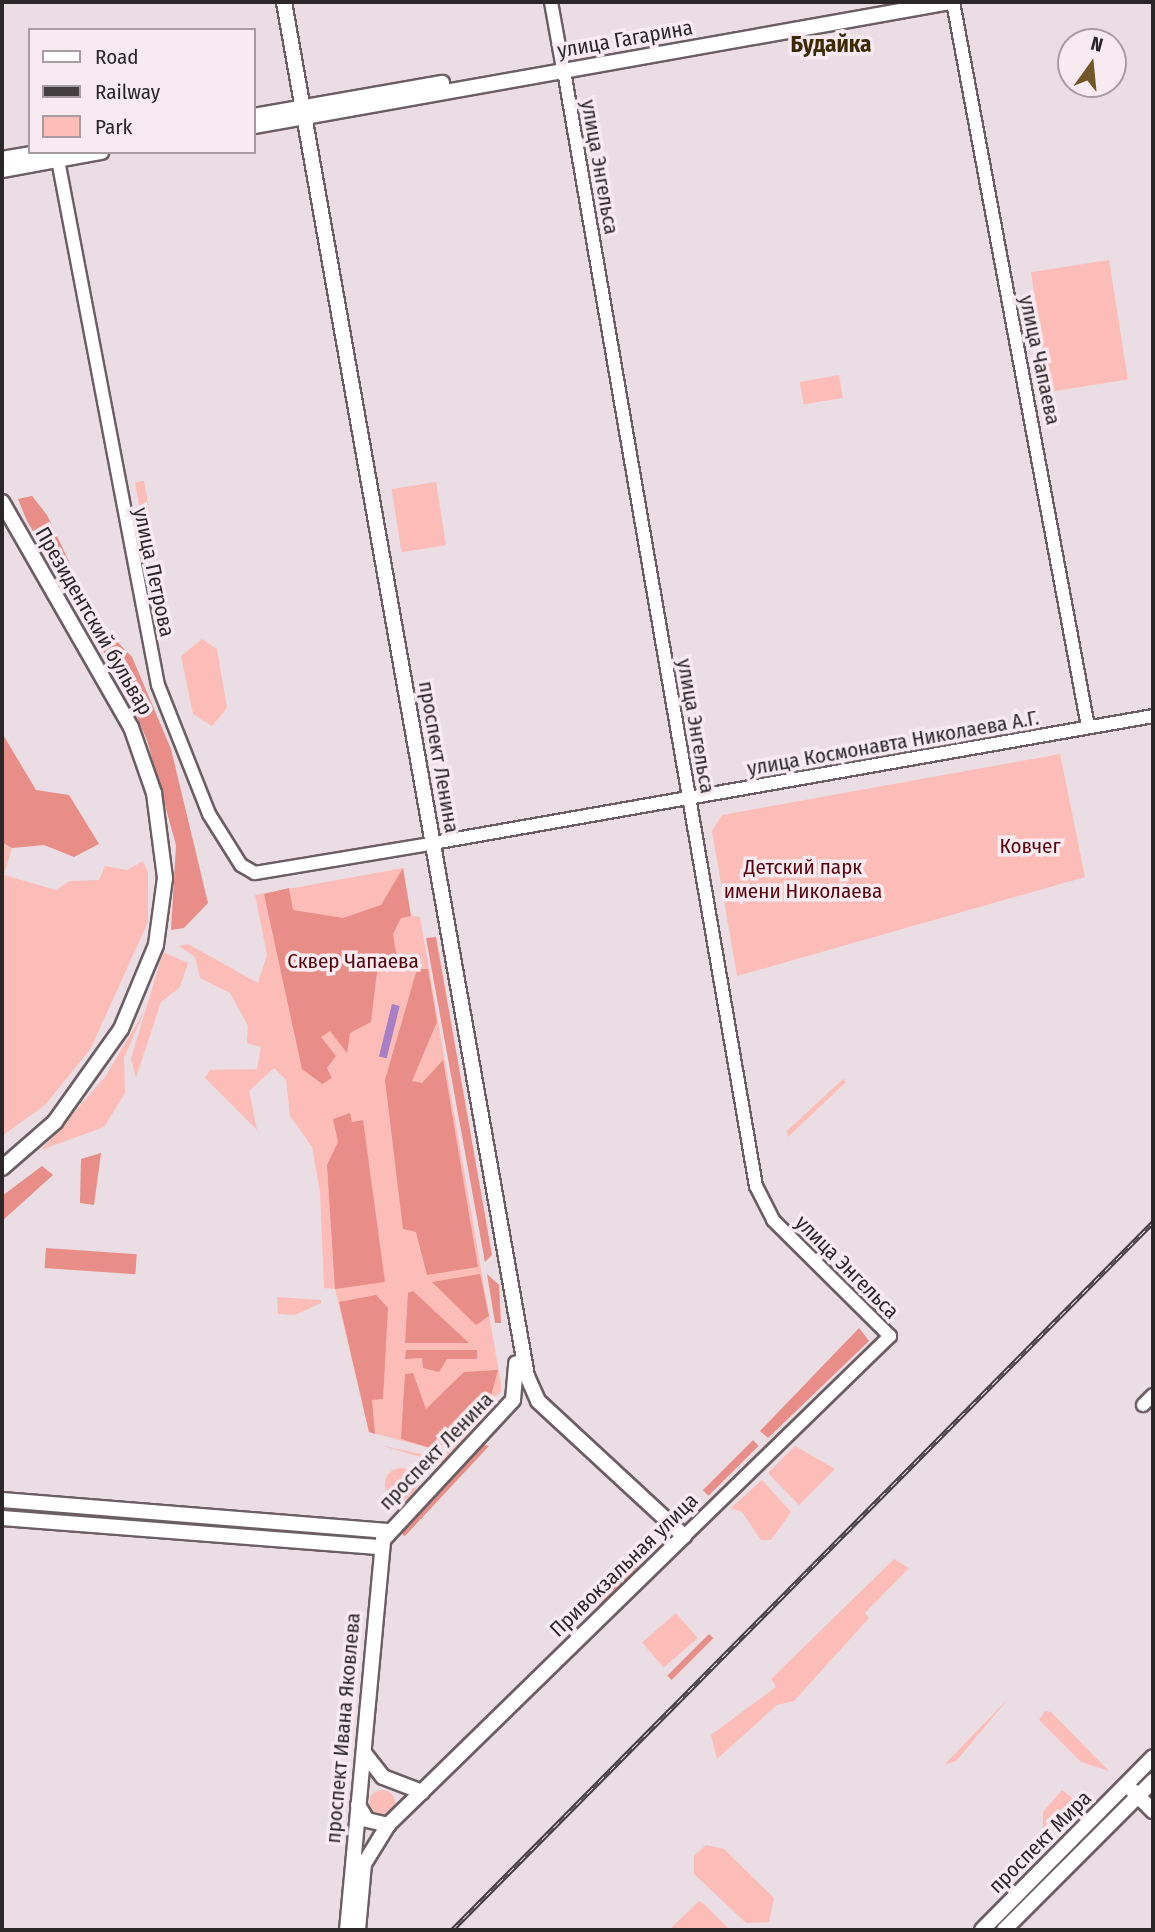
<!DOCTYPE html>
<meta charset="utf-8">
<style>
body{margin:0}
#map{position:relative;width:1155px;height:1932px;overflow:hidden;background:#ebdde4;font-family:"Fira Sans Condensed",sans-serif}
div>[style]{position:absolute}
.green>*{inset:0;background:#fcbdb8;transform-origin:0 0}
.round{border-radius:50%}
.forest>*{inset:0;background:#e88d87;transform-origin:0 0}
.water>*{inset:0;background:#a77fc7;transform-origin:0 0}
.roads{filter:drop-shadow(2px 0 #6b5f64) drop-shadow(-2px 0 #6b5f64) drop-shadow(0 2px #6b5f64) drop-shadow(0 -2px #6b5f64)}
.minor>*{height:12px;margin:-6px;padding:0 6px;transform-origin:6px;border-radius:6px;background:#fff}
.major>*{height:14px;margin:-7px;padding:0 7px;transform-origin:7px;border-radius:7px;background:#fff}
.rail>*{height:5px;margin-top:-2.5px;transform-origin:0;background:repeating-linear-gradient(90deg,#f8eaf1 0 8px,#443e40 0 16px);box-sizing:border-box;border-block:2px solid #443e40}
span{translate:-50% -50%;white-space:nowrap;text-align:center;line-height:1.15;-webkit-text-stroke:7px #f8eaf1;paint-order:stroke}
.street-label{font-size:21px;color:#2b2628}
.park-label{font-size:21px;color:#57030c}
.neighbourhood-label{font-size:23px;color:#3c2801;font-weight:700}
.frame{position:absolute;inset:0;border:4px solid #2b2628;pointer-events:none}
.legend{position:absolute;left:28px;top:28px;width:228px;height:126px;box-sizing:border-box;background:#f8eaf1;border:2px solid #a69ca1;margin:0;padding:9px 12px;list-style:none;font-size:21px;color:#2b2628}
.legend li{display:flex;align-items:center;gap:14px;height:35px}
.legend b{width:35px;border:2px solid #a69ca1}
.north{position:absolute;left:1057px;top:28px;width:70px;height:70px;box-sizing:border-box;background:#f8eaf1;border:2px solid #a69ca1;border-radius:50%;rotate:15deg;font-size:19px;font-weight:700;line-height:28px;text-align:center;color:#2b2628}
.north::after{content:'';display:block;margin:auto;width:24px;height:32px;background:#715728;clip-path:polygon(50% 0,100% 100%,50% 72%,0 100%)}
</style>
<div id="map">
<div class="green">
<div style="left:1109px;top:260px;width:121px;height:79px;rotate:81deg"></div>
<div style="left:839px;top:375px;width:23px;height:40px;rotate:80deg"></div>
<div style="left:144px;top:481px;width:52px;height:9px;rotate:80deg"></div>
<div style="left:436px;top:482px;width:64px;height:45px;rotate:81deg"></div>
<div style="clip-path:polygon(202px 639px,217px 649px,227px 708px,212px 726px,193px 714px,181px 656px)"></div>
<div style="clip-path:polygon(1060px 754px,1085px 877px,737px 976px,712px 831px,722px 815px)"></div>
<div style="clip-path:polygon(2px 842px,12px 848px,4px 875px,56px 890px,70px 881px,99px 880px,105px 866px,127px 870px,143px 861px,148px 872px,148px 922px,91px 1048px,45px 1105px,2px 1136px)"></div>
<div style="clip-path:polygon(403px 868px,411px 916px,420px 917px,501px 1384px,501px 1392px,437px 1450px,369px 1432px,335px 1289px,324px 1288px,320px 1192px,312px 1147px,290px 1116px,286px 1080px,274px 1068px,249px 1091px,257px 1130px,205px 1078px,210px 1070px,257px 1069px,261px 1047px,247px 1043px,248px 1026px,230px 993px,200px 978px,195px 957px,179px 946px,188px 944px,258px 983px,267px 955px,255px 895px)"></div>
<div style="clip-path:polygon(163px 952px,188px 963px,180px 987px,161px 1002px,136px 1078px,131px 1059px)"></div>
<div style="clip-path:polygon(145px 1010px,124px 1058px,125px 1093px,104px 1127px,41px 1150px,105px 1077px)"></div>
<div style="clip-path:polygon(843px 1079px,846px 1082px,788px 1137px,787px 1131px)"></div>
<div style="clip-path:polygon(277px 1297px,321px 1300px,321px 1303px,295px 1315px,278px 1314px)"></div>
<div style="clip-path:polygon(504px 1396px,442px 1463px,379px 1445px,440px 1458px)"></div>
<div style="clip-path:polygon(795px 1446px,835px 1469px,799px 1505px,768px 1473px)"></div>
<div class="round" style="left:385px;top:1468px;width:32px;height:32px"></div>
<div style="clip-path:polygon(762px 1480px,791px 1512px,771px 1540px,761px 1540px,742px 1512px,731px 1508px)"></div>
<div style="clip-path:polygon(2px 1504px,372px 1534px,370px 1542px,2px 1516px)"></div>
<div style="clip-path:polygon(894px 1559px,909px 1568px,865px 1613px,869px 1618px,794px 1701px,777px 1705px,717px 1759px,711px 1735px,776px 1687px,771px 1679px)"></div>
<div style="left:676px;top:1613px;width:33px;height:45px;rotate:49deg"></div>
<div style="clip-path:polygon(1009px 1698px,956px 1761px,944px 1765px)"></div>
<div style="clip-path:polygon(1045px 1711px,1051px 1712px,1109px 1771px,1081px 1762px,1039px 1720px)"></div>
<div style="clip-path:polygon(1062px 1790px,1080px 1804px,1043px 1840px,1043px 1812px)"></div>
<div class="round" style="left:369px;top:1790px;width:26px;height:26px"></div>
<div style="clip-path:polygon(706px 1845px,724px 1849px,774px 1898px,769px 1922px,746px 1923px,694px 1874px,694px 1856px)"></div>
<div style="clip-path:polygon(699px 1901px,703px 1903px,730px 1930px,669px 1930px)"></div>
</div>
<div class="forest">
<div style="clip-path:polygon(32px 496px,47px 515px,97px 621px,132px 657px,171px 749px,208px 903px,184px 928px,171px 930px,176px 845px,147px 740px,122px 683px,27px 521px,18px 499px)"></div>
<div style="clip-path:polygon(2px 733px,36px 790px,69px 795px,99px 844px,74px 857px,44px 845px,12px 848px,2px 842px)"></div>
<div style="clip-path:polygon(403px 868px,411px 916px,401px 918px,393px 934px,397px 959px,378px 964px,371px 1022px,350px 1033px,347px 1053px,330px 1031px,321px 1037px,336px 1056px,327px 1068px,332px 1078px,322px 1084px,302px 1069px,264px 894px,289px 888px,293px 910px,343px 918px,381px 905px)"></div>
<div style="clip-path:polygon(436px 937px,492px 1255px,485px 1262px,426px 938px)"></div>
<div style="clip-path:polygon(417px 969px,428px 969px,437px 1022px,412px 1081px,422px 1083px,443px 1060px,478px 1267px,427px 1275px,416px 1232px,403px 1229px,385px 1080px)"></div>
<div style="clip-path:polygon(350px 1113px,352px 1122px,363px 1120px,385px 1282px,335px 1289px,327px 1165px,338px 1142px,333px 1119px)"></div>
<div style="clip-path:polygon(101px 1153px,94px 1205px,80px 1203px,81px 1159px)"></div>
<div style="clip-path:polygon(42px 1166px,53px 1175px,2px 1221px,2px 1196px)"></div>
<div style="left:46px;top:1248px;width:91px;height:20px;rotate:4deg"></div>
<div style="clip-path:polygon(480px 1274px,489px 1316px,476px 1325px,432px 1282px)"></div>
<div style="clip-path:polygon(487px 1274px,499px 1285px,501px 1323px,495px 1323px)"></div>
<div style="clip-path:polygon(413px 1291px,469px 1343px,405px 1343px,408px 1293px)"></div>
<div style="clip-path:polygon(376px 1295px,388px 1308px,383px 1399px,372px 1400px,375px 1434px,369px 1432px,339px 1302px)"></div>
<div style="clip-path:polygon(859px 1328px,869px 1341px,768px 1438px,760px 1431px)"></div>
<div style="clip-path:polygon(406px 1350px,477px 1350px,477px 1359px,447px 1359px,439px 1372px,423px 1368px,422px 1358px,405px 1359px)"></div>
<div style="clip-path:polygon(498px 1370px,489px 1403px,437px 1450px,401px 1439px,405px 1374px,413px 1373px,426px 1409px,464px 1372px)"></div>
<div style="left:753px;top:1440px;width:8px;height:71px;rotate:45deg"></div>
<div style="clip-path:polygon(482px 1444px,489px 1446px,405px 1536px,397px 1531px)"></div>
<div style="left:637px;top:1558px;width:6px;height:72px;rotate:39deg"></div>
<div style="left:709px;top:1634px;width:6px;height:59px;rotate:45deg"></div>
</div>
<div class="water">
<div style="left:392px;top:1004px;width:8px;height:54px;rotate:14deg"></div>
</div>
<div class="roads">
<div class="minor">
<div style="left:551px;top:2px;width:62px;rotate:79.8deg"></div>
<div style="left:953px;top:2px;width:737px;rotate:79.45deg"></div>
<div style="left:564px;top:71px;width:1131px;rotate:80.23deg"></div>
<div style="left:756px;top:1186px;width:38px;rotate:63deg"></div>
<div style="left:773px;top:1220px;width:165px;rotate:44.8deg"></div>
<div style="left:890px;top:1336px;width:287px;rotate:135.8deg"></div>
<div style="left:58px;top:160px;width:534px;rotate:79.22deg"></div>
<div style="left:158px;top:685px;width:139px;rotate:68.4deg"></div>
<div style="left:209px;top:814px;width:60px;rotate:57.9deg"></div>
<div style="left:241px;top:865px;width:16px;rotate:30deg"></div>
<div style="left:255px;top:873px;width:172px;rotate:-9.4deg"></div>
<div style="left:433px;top:843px;width:731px;rotate:-10deg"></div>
<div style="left:1143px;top:1405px;width:14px;rotate:-45deg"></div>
</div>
<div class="major">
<div style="left:284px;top:2px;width:1395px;rotate:79.97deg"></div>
<div style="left:527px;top:1376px;width:27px;rotate:66deg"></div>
<div style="left:538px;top:1401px;width:199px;rotate:42.8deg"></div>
<div style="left:684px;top:1536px;width:414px;rotate:135.7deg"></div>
<div style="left:388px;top:1825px;width:46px;rotate:121.6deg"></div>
<div style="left:364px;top:1864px;width:66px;rotate:95.2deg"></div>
<div style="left:254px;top:116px;width:191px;rotate:-10deg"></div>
<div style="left:254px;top:126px;width:708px;rotate:-10.09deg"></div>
<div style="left:2px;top:159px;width:42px;rotate:-9.7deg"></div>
<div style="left:2px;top:170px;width:101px;rotate:-10.3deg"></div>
<div style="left:2px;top:502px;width:259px;rotate:60.2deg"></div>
<div style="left:131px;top:727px;width:70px;rotate:70.8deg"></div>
<div style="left:154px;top:793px;width:86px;rotate:82.6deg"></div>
<div style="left:165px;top:878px;width:68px;rotate:97.7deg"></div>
<div style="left:156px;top:945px;width:91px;rotate:112.6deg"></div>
<div style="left:121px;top:1029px;width:114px;rotate:125.4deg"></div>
<div style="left:55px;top:1122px;width:70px;rotate:139deg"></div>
<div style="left:2px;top:1500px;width:387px;rotate:4.6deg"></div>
<div style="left:2px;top:1518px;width:380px;rotate:4.4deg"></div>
<div style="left:365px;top:1754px;width:29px;rotate:52deg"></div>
<div style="left:383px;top:1777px;width:42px;rotate:21deg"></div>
<div style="left:1132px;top:1790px;width:30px;rotate:45deg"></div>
<div style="left:358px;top:1805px;width:17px;rotate:59deg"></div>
<div style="left:367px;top:1820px;width:22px;rotate:13deg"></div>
<div style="left:347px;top:1930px;width:392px;rotate:-84.7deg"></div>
<div style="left:383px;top:1540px;width:191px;rotate:-47.1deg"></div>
<div style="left:513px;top:1400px;width:37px;rotate:-85deg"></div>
<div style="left:982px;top:1930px;width:243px;rotate:-45.3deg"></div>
<div style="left:1004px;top:1930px;width:211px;rotate:-45deg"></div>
</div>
</div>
<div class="rail">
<div style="left:452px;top:1930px;width:996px;rotate:-45.28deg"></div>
</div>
<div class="street-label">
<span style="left:625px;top:39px;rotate:-10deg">улица Гагарина</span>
<span style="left:600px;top:167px;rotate:80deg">улица Энгельса</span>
<span style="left:1040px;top:360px;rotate:78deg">улица Чапаева</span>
<span style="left:154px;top:572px;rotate:78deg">улица Петрова</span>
<span style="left:94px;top:621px;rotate:60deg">Президентский бульвар</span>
<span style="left:696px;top:726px;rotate:80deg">улица Энгельса</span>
<span style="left:893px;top:743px;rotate:-10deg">улица Космонавта Николаева А.Г.</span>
<span style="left:439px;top:757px;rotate:80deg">проспект Ленина</span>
<span style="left:847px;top:1267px;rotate:45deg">улица Энгельса</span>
<span style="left:436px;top:1451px;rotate:-46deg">проспект Ленина</span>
<span style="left:624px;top:1565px;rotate:-44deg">Привокзальная улица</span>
<span style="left:343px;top:1728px;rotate:-85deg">проспект Ивана Яковлева</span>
<span style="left:1040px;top:1842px;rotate:-45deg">проспект Мира</span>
</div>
<div class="park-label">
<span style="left:1030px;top:846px">Ковчег</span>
<span style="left:803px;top:879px">Детский парк<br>имени Николаева</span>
<span style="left:353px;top:961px">Сквер Чапаева</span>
</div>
<div class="neighbourhood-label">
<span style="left:831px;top:44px">Будайка</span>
</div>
<div class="frame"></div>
<ul class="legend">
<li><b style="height:9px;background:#fff"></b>Road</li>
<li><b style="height:9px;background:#443e40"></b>Railway</li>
<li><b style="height:19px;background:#fcbdb8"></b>Park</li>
</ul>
<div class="north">N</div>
</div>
